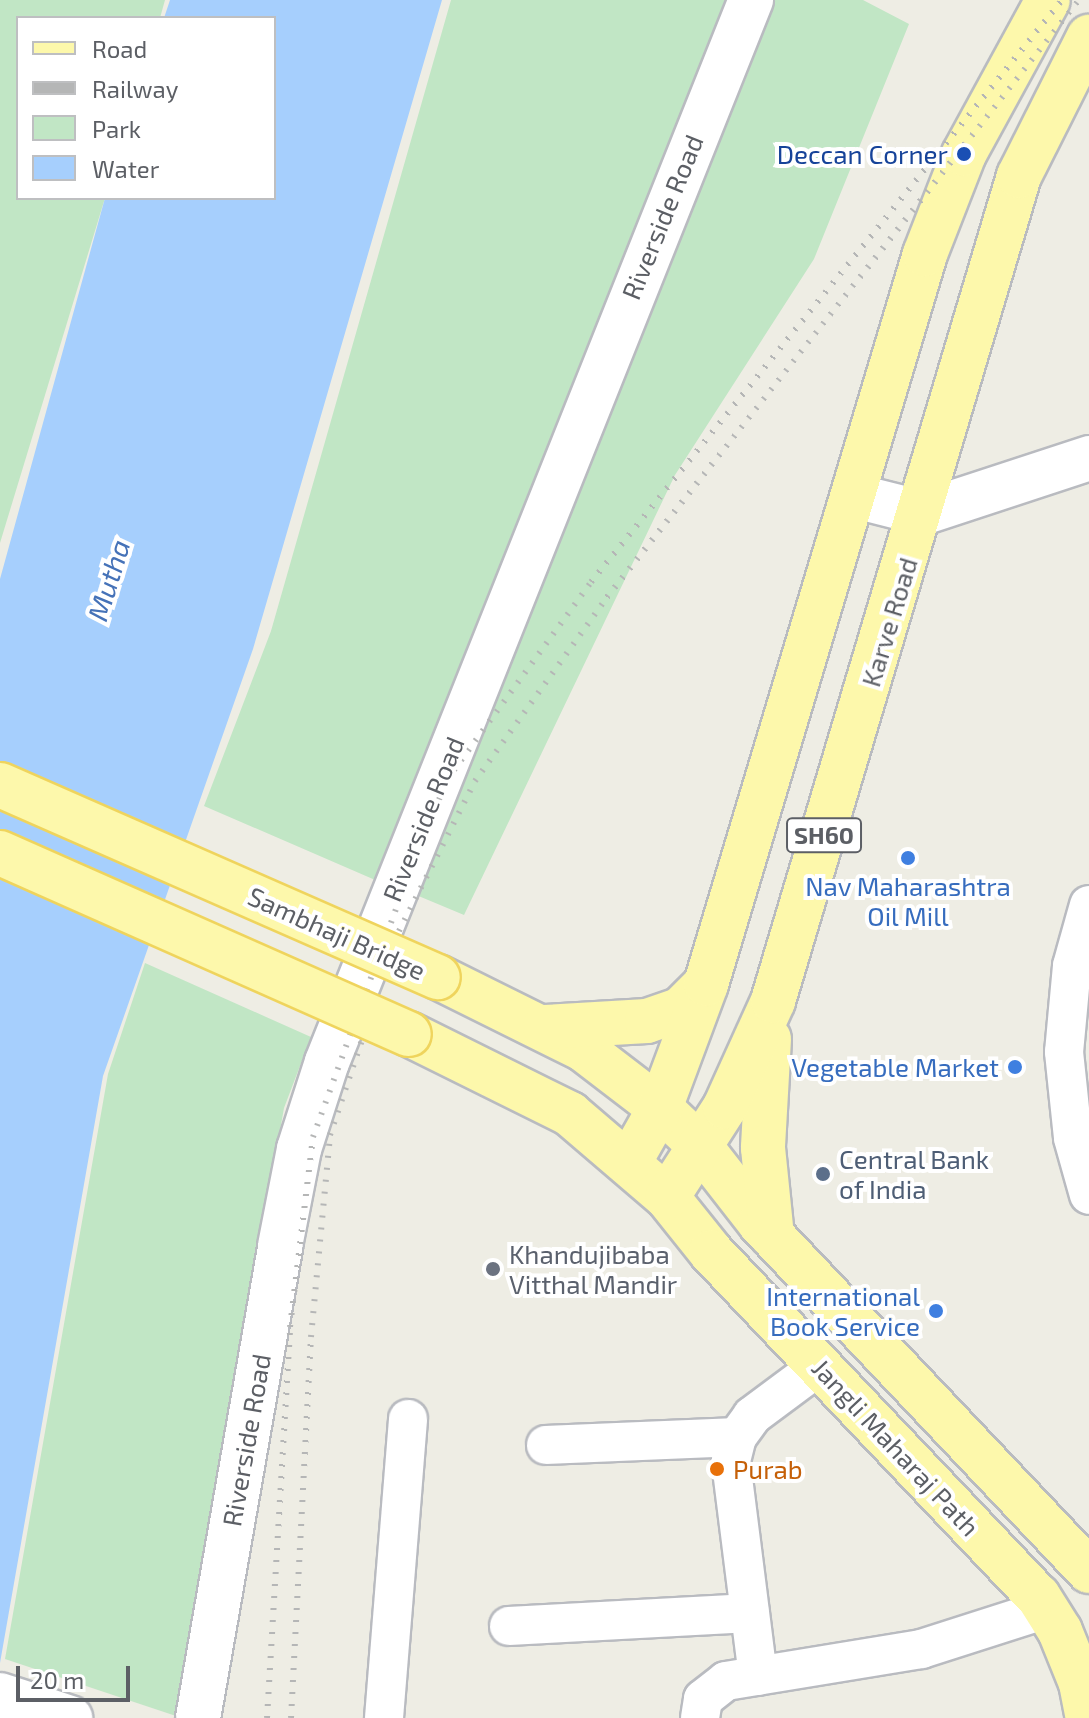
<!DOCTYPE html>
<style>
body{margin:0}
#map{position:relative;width:1089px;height:1718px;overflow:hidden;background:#eeede4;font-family:"Exo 2",sans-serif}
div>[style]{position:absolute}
.green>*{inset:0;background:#c1e6c5}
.water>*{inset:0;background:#a6cffd}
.roads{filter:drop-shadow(2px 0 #b9bbc0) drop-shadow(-2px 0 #b9bbc0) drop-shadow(0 2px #b9bbc0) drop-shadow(0 -2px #b9bbc0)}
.minor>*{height:38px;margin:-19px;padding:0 19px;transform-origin:19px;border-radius:19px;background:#fff}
.tertiary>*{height:44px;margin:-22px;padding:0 22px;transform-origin:22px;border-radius:22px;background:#fff}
.primary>*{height:44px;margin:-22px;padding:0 22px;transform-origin:22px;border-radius:22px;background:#fdf8ab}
.rail>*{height:6px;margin-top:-3px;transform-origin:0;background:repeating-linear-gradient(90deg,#b5b6b6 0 2px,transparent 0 12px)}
.bridges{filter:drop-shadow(2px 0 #efd45d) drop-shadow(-2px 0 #efd45d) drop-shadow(0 2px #efd45d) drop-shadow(0 -2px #efd45d)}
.primary-bridge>*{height:44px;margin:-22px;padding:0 22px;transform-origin:22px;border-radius:22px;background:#fdf8ab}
.dots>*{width:22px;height:22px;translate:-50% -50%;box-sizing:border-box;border:4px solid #fff;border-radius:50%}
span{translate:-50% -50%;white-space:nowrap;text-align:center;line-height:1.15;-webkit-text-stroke:8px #fff;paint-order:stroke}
.shield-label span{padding:2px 6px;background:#fff;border:2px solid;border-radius:6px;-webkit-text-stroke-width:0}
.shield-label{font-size:24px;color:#5c5f65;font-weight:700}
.transit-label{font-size:26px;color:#164399}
.right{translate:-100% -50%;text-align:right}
.street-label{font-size:26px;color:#5c5f65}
.shop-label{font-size:26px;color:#366cbe}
.service-label{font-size:26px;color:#4e5e75}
.left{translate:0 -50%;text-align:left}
.worship-label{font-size:26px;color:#5b616d}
.food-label{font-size:26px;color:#c56008}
.water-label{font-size:28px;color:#4572b8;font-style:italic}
.legend{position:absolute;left:16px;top:16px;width:260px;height:184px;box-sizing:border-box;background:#fff;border:2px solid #bebfc1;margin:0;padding:10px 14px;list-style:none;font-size:24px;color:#5c5f65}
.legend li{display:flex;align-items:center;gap:16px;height:40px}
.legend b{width:40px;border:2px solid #bebfc1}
.scale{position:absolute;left:16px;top:1666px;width:114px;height:36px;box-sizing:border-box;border:4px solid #5c5f65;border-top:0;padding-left:10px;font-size:24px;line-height:28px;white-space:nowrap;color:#5c5f65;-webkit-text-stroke:6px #fff;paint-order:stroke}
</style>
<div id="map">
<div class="green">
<div style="clip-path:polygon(0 0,165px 0,160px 18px,18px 18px,18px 198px,105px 198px,0 543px)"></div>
<div style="clip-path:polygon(451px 0,729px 0,389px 886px,204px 806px,271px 631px)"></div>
<div style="clip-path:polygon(769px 0,863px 0,909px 24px,814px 259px,675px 475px,464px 915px,397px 887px,690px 213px,748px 73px)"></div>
<div style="clip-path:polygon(145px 963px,311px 1037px,284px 1108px,176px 1716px,5px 1659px,108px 1074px)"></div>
</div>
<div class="water">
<div style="clip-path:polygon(170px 0,442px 0,253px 649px,103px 1076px,0 1663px,0 579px,105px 198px,274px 198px,274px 18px,164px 18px)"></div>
</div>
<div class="roads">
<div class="minor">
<div style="left:1089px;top:905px;width:63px;rotate:105.6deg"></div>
<div style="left:1072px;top:966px;width:86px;rotate:95.3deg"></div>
<div style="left:1064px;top:1052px;width:86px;rotate:84deg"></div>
<div style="left:1073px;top:1138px;width:59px;rotate:74.3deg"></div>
<div style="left:546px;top:1445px;width:191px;rotate:-2.4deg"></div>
<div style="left:509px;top:1626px;width:241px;rotate:-3.1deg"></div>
<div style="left:758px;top:1676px;width:217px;rotate:-97.2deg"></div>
<div style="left:731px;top:1461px;width:25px;rotate:-76deg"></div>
<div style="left:737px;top:1437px;width:26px;rotate:-54deg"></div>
<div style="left:752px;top:1416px;width:84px;rotate:-36.7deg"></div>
<div style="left:384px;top:1718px;width:300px;rotate:-85.4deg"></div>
<div style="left:700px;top:1718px;width:19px;rotate:-81deg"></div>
<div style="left:703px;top:1699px;width:29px;rotate:-38deg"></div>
<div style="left:726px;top:1681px;width:198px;rotate:-9.3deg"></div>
<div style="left:921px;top:1649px;width:131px;rotate:-17.7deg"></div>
</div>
<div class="tertiary">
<div style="left:855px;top:496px;width:69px;rotate:14.2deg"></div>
<div style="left:922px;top:513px;width:176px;rotate:-18.2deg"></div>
<div style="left:0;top:1695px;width:74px;rotate:18.2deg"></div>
<div style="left:198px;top:1718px;width:479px;rotate:-80.1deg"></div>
<div style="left:280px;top:1246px;width:99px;rotate:-78.9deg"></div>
<div style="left:299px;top:1149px;width:91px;rotate:-72.2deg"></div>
<div style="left:327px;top:1062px;width:1144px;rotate:-68.24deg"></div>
</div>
<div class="primary">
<div style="left:438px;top:977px;width:162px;rotate:26.4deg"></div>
<div style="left:583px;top:1049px;width:97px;rotate:37.5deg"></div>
<div style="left:660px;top:1108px;width:55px;rotate:43.5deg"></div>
<div style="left:700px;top:1146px;width:98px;rotate:52.1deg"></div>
<div style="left:760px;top:1223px;width:479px;rotate:46.6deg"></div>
<div style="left:545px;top:1027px;width:102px;rotate:-3.4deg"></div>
<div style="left:647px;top:1021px;width:36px;rotate:-19deg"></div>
<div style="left:681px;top:1009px;width:35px;rotate:-45deg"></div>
<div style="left:409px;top:1034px;width:180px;rotate:26.4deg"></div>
<div style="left:570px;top:1114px;width:128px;rotate:40.6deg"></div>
<div style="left:667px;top:1197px;width:70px;rotate:51.3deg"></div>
<div style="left:711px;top:1252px;width:475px;rotate:46.5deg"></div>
<div style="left:1038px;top:1596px;width:41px;rotate:57.8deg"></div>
<div style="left:1060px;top:1631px;width:56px;rotate:68deg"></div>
<div style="left:1081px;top:1683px;width:36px;rotate:79deg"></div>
<div style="left:769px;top:1039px;width:109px;rotate:93.2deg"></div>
<div style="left:763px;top:1148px;width:88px;rotate:84.2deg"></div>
<div style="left:630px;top:1161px;width:61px;rotate:-60.5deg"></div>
<div style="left:660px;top:1108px;width:132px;rotate:-69.6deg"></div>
<div style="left:706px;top:984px;width:762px;rotate:-73.3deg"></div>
<div style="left:925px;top:254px;width:107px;rotate:-68.7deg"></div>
<div style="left:964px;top:154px;width:175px;rotate:-61.4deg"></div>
<div style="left:667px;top:1197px;width:107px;rotate:-57.2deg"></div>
<div style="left:725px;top:1107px;width:116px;rotate:-65.6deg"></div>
<div style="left:773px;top:1001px;width:861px;rotate:-73.4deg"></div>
<div style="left:1019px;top:176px;width:156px;rotate:-63.3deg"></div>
</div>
</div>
<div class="rail">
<div style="left:399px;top:931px;width:168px;rotate:-63.1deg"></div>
<div style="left:475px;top:781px;width:226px;rotate:-54.3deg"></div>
<div style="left:607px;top:597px;width:761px;rotate:-51.67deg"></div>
<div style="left:267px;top:1718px;width:392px;rotate:-86.6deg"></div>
<div style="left:290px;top:1327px;width:191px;rotate:-83.1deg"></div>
<div style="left:313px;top:1137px;width:336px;rotate:-70deg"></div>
<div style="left:428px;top:821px;width:57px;rotate:-63deg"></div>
<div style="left:454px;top:770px;width:233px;rotate:-53.9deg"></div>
<div style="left:591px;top:582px;width:749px;rotate:-51.02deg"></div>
<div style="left:291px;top:1718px;width:382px;rotate:-87deg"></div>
<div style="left:311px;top:1337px;width:203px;rotate:-84.6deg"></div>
<div style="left:330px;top:1135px;width:135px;rotate:-71.4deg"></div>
</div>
<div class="bridges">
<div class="primary-bridge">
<div style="left:0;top:785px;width:478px;rotate:23.7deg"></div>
<div style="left:0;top:853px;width:447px;rotate:23.9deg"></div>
</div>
</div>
<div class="dots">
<div style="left:964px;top:154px;background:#1a4fb4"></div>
<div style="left:908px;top:858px;background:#3f7fe0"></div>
<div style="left:1015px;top:1067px;background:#3f7fe0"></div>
<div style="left:823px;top:1174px;background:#5c6f8a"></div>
<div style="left:493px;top:1269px;background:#6b7280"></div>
<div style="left:936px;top:1311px;background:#3f7fe0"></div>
<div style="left:717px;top:1469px;background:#e8710a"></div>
</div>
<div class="shield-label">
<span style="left:824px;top:835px">SH60</span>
</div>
<div class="transit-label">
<span class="right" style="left:948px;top:154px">Deccan Corner</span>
</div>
<div class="street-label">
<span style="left:662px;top:217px;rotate:-68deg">Riverside Road</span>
<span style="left:889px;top:622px;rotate:-73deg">Karve Road</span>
<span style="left:423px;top:819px;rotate:-68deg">Riverside Road</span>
<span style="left:337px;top:933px;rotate:24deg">Sambhaji Bridge</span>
<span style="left:246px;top:1440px;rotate:-80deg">Riverside Road</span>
<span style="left:896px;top:1447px;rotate:47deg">Jangli Maharaj Path</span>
</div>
<div class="shop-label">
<span style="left:908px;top:901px">Nav Maharashtra<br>Oil Mill</span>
<span class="right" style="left:999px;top:1067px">Vegetable Market</span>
<span class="right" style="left:920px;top:1311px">International<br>Book Service</span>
</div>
<div class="service-label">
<span class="left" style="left:839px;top:1174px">Central Bank<br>of India</span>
</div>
<div class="worship-label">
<span class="left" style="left:509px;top:1269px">Khandujibaba<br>Vitthal Mandir</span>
</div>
<div class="food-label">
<span class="left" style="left:733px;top:1469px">Purab</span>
</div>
<div class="water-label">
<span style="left:108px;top:580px;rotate:-73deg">Mutha</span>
</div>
<ul class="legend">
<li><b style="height:10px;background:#fdf8ab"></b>Road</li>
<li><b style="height:10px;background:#b5b6b6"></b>Railway</li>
<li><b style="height:22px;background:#c1e6c5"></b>Park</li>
<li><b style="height:22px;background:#a6cffd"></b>Water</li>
</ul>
<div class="scale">20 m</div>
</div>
